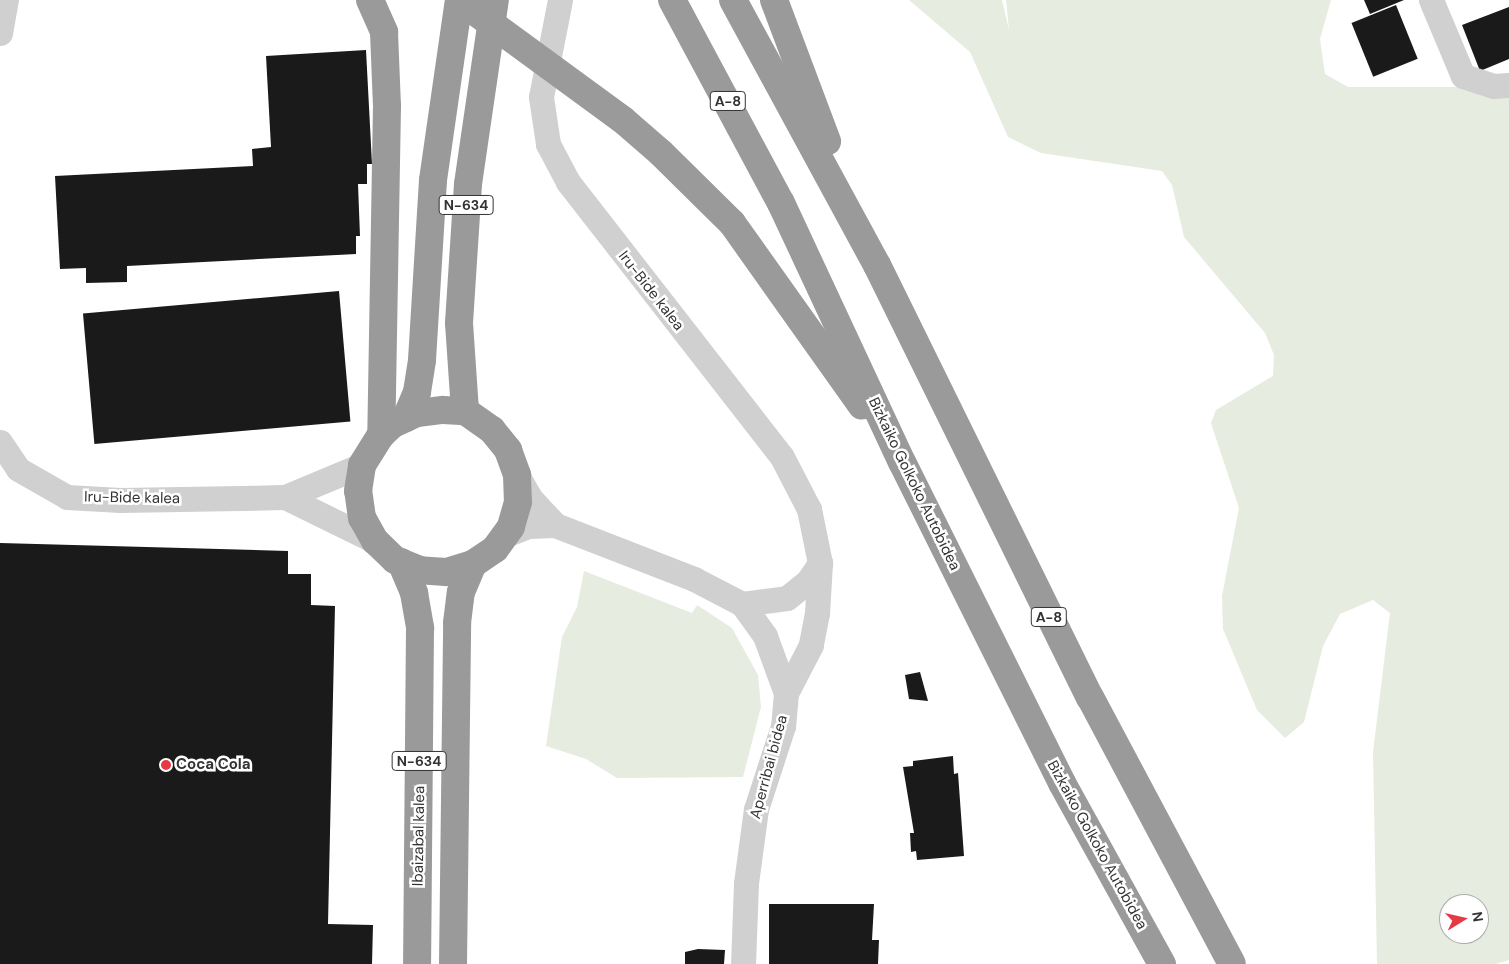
<!DOCTYPE html>
<style>
body{margin:0}
#map{position:relative;width:1509px;height:964px;overflow:hidden;background:#fff;font-family:"DM Sans",sans-serif}
div>[style]{position:absolute}
.green>*{inset:0;background:#e6ecdf}
.building>*{inset:0;background:#1a1a1a;transform-origin:0 0}
.minor>*{height:25px;margin:-12.5px;padding:0 12.5px;transform-origin:12.5px;border-radius:12.5px;background:#d0d0d0}
.highway>*{height:28px;margin:-14px;padding:0 14px;transform-origin:14px;border-radius:14px;background:#9a9a9a}
.highway-bridge>*{height:28px;margin:-14px;padding:0 14px;transform-origin:14px;border-radius:14px;background:#9a9a9a}
.dots>*{width:14px;height:14px;translate:-50% -50%;box-sizing:border-box;border:2px solid #fff;border-radius:50%}
span{translate:-50% -50%;white-space:nowrap;text-align:center;line-height:1.15;-webkit-text-stroke:5px #fff;paint-order:stroke}
.shield-label span{padding:1px 4px;background:#fff;border:1px solid;border-radius:4px;-webkit-text-stroke-width:0}
.shield-label{font-size:14px;color:#333;font-weight:700}
.street-label{font-size:15px;color:#333}
.poi-label{font-size:15px;color:#333;font-weight:700}
.left{translate:0 -50%;text-align:left}
.north{position:absolute;left:1439px;top:894px;width:50px;height:50px;box-sizing:border-box;background:#fff;border:1px solid #adadad;border-radius:50%;rotate:81deg;font-size:14px;font-weight:700;line-height:20px;text-align:center;color:#333}
.north::after{content:'';display:block;margin:auto;width:18px;height:22px;background:#e63946;clip-path:polygon(50% 0,100% 100%,50% 72%,0 100%)}
</style>
<div id="map">
<div class="green">
<div style="clip-path:polygon(evenodd,909px 0,1002px 0,1009px 30px,1006px 0,1331px 0,1320px 39px,1325px 74px,1348px 87px,1509px 87px,1509px 960px,1496px 964px,1377px 964px,1373px 752px,1390px 613px,1373px 600px,1340px 614px,1323px 646px,1304px 722px,1285px 738px,1257px 710px,1223px 629px,1222px 596px,1239px 508px,1211px 423px,1216px 410px,1273px 376px,1274px 355px,1265px 333px,1184px 237px,1172px 185px,1162px 171px,1041px 153px,1008px 137px,970px 52px,909px 0,1449px 904px,1479px 904px,1479px 934px,1449px 934px,1449px 904px)"></div>
<div style="clip-path:polygon(584px 571px,692px 613px,697px 605px,732px 628px,758px 675px,761px 707px,743px 777px,617px 778px,586px 759px,546px 746px,562px 637px,577px 607px)"></div>
</div>
<div class="building">
<div style="clip-path:polygon(1364px 0,1404px 0,1370px 14px)"></div>
<div style="left:1396px;top:5px;width:58px;height:48px;rotate:68deg"></div>
<div style="clip-path:polygon(1509px 7px,1509px 59px,1480px 71px,1462px 25px)"></div>
<div style="clip-path:polygon(366px 50px,372px 164px,367px 164px,367px 184px,358px 184px,360px 236px,356px 236px,356px 254px,127px 266px,127px 282px,86px 283px,86px 268px,60px 269px,55px 176px,253px 166px,252px 149px,271px 147px,266px 56px)"></div>
<div style="left:339px;top:291px;width:131px;height:257px;rotate:85deg"></div>
<div style="clip-path:polygon(0 543px,288px 551px,288px 574px,311px 574px,311px 605px,335px 606px,328px 924px,373px 925px,372px 964px,0 964px)"></div>
<div style="clip-path:polygon(920px 672px,928px 701px,909px 699px,905px 675px)"></div>
<div style="clip-path:polygon(953px 756px,954px 774px,958px 773px,964px 856px,917px 860px,916px 851px,911px 852px,910px 833px,914px 833px,903px 767px,913px 766px,913px 761px)"></div>
<div style="clip-path:polygon(769px 904px,874px 904px,872px 940px,879px 940px,878px 964px,769px 964px)"></div>
<div style="clip-path:polygon(698px 949px,725px 950px,724px 964px,685px 964px,685px 952px)"></div>
</div>
<div class="minor">
<div style="left:560px;top:0;width:99px;rotate:101.1deg"></div>
<div style="left:541px;top:97px;width:48px;rotate:81.5deg"></div>
<div style="left:548px;top:144px;width:43px;rotate:62.2deg"></div>
<div style="left:568px;top:182px;width:348px;rotate:52.1deg"></div>
<div style="left:782px;top:457px;width:59px;rotate:62.6deg"></div>
<div style="left:809px;top:509px;width:55px;rotate:78.5deg"></div>
<div style="left:820px;top:563px;width:50px;rotate:93.4deg"></div>
<div style="left:817px;top:613px;width:33px;rotate:101deg"></div>
<div style="left:811px;top:645px;width:54px;rotate:117.5deg"></div>
<div style="left:1431px;top:0;width:82px;rotate:67.2deg"></div>
<div style="left:1463px;top:76px;width:32px;rotate:18deg"></div>
<div style="left:1493px;top:86px;width:16px;rotate:-4deg"></div>
<div style="left:0;top:33px;width:34px;rotate:-80deg"></div>
<div style="left:0;top:442px;width:32px;rotate:56deg"></div>
<div style="left:18px;top:469px;width:56px;rotate:29.7deg"></div>
<div style="left:67px;top:497px;width:53px;rotate:3.2deg"></div>
<div style="left:120px;top:500px;width:165px;rotate:-1deg"></div>
<div style="left:285px;top:497px;width:83px;rotate:-22.6deg"></div>
<div style="left:517px;top:475px;width:28px;rotate:60deg"></div>
<div style="left:531px;top:499px;width:35px;rotate:47deg"></div>
<div style="left:285px;top:497px;width:100px;rotate:26.1deg"></div>
<div style="left:505px;top:535px;width:26px;rotate:-21deg"></div>
<div style="left:529px;top:526px;width:26px;rotate:-2deg"></div>
<div style="left:555px;top:525px;width:149px;rotate:21.2deg"></div>
<div style="left:694px;top:579px;width:54px;rotate:27.5deg"></div>
<div style="left:742px;top:604px;width:39px;rotate:54deg"></div>
<div style="left:765px;top:636px;width:61px;rotate:69.8deg"></div>
<div style="left:786px;top:693px;width:33px;rotate:95deg"></div>
<div style="left:783px;top:726px;width:87px;rotate:108deg"></div>
<div style="left:756px;top:809px;width:75px;rotate:97.7deg"></div>
<div style="left:746px;top:883px;width:81px;rotate:92.1deg"></div>
<div style="left:742px;top:604px;width:45px;rotate:-7.6deg"></div>
<div style="left:787px;top:598px;width:27px;rotate:-39deg"></div>
<div style="left:808px;top:581px;width:22px;rotate:-56deg"></div>
</div>
<div class="highway">
<div style="left:370px;top:0;width:35px;rotate:66deg"></div>
<div style="left:384px;top:32px;width:74px;rotate:87.7deg"></div>
<div style="left:387px;top:106px;width:329px;rotate:91deg"></div>
<div style="left:672px;top:0;width:230px;rotate:61.8deg"></div>
<div style="left:781px;top:203px;width:286px;rotate:65deg"></div>
<div style="left:902px;top:462px;width:359px;rotate:63.5deg"></div>
<div style="left:1062px;top:783px;width:207px;rotate:61.1deg"></div>
<div style="left:733px;top:0;width:302px;rotate:61.5deg"></div>
<div style="left:877px;top:265px;width:482px;rotate:63.8deg"></div>
<div style="left:1090px;top:697px;width:302px;rotate:62deg"></div>
<div style="left:774px;top:0;width:151px;rotate:69.4deg"></div>
<div style="left:661px;top:153px;width:100px;rotate:44.6deg"></div>
<div style="left:732px;top:223px;width:224px;rotate:54.6deg"></div>
<div style="left:443px;top:410px;width:22px;rotate:3deg"></div>
<div style="left:465px;top:411px;width:33px;rotate:35deg"></div>
<div style="left:492px;top:430px;width:26px;rotate:51deg"></div>
<div style="left:508px;top:450px;width:27px;rotate:70deg"></div>
<div style="left:517px;top:475px;width:27px;rotate:88deg"></div>
<div style="left:518px;top:502px;width:26px;rotate:106deg"></div>
<div style="left:511px;top:527px;width:27px;rotate:126deg"></div>
<div style="left:495px;top:549px;width:27px;rotate:146deg"></div>
<div style="left:473px;top:564px;width:28px;rotate:163deg"></div>
<div style="left:446px;top:572px;width:26px;rotate:-176deg"></div>
<div style="left:420px;top:570px;width:27px;rotate:-158deg"></div>
<div style="left:395px;top:560px;width:28px;rotate:-136deg"></div>
<div style="left:375px;top:541px;width:26px;rotate:-119deg"></div>
<div style="left:362px;top:518px;width:27px;rotate:-98deg"></div>
<div style="left:358px;top:491px;width:26px;rotate:-81deg"></div>
<div style="left:362px;top:465px;width:36px;rotate:-58deg"></div>
<div style="left:381px;top:435px;width:16px;rotate:-43deg"></div>
<div style="left:393px;top:424px;width:26px;rotate:-25deg"></div>
<div style="left:417px;top:413px;width:26px;rotate:-7deg"></div>
<div style="left:465px;top:411px;width:88px;rotate:-93.9deg"></div>
<div style="left:459px;top:323px;width:139px;rotate:-86.3deg"></div>
<div style="left:468px;top:184px;width:186px;rotate:-81.7deg"></div>
<div style="left:406px;top:418px;width:28px;rotate:-67deg"></div>
<div style="left:417px;top:392px;width:32px;rotate:-81deg"></div>
<div style="left:422px;top:360px;width:180px;rotate:-86.5deg"></div>
<div style="left:433px;top:180px;width:182px;rotate:-81.8deg"></div>
<div style="left:401px;top:562px;width:34px;rotate:67deg"></div>
<div style="left:414px;top:593px;width:36px;rotate:80deg"></div>
<div style="left:420px;top:628px;width:336px;rotate:90.5deg"></div>
<div style="left:453px;top:964px;width:341px;rotate:-89.3deg"></div>
<div style="left:457px;top:623px;width:31px;rotate:-83deg"></div>
<div style="left:461px;top:592px;width:30px;rotate:-67deg"></div>
</div>
<div class="highway-bridge">
<div style="left:459px;top:0;width:203px;rotate:36.2deg"></div>
<div style="left:623px;top:120px;width:50px;rotate:41deg"></div>
</div>
<div class="dots">
<div style="left:166px;top:765px;background:#e63946"></div>
</div>
<div class="shield-label">
<span style="left:728px;top:101px">A-8</span>
<span style="left:466px;top:205px">N-634</span>
<span style="left:1049px;top:617px">A-8</span>
<span style="left:419px;top:761px">N-634</span>
</div>
<div class="street-label">
<span style="left:651px;top:291px;rotate:52deg">Iru-Bide kalea</span>
<span style="left:914px;top:484px;rotate:64deg">Bizkaiko Golkoko Autobidea</span>
<span style="left:132px;top:498px;rotate:1deg">Iru-Bide kalea</span>
<span style="left:769px;top:767px;rotate:-75deg">Aperribai bidea</span>
<span style="left:419px;top:836px;rotate:-89deg">Ibaizabal kalea</span>
<span style="left:1097px;top:845px;rotate:61deg">Bizkaiko Golkoko Autobidea</span>
</div>
<div class="poi-label">
<span class="left" style="left:176px;top:765px">Coca Cola</span>
</div>
<div class="north">N</div>
</div>
